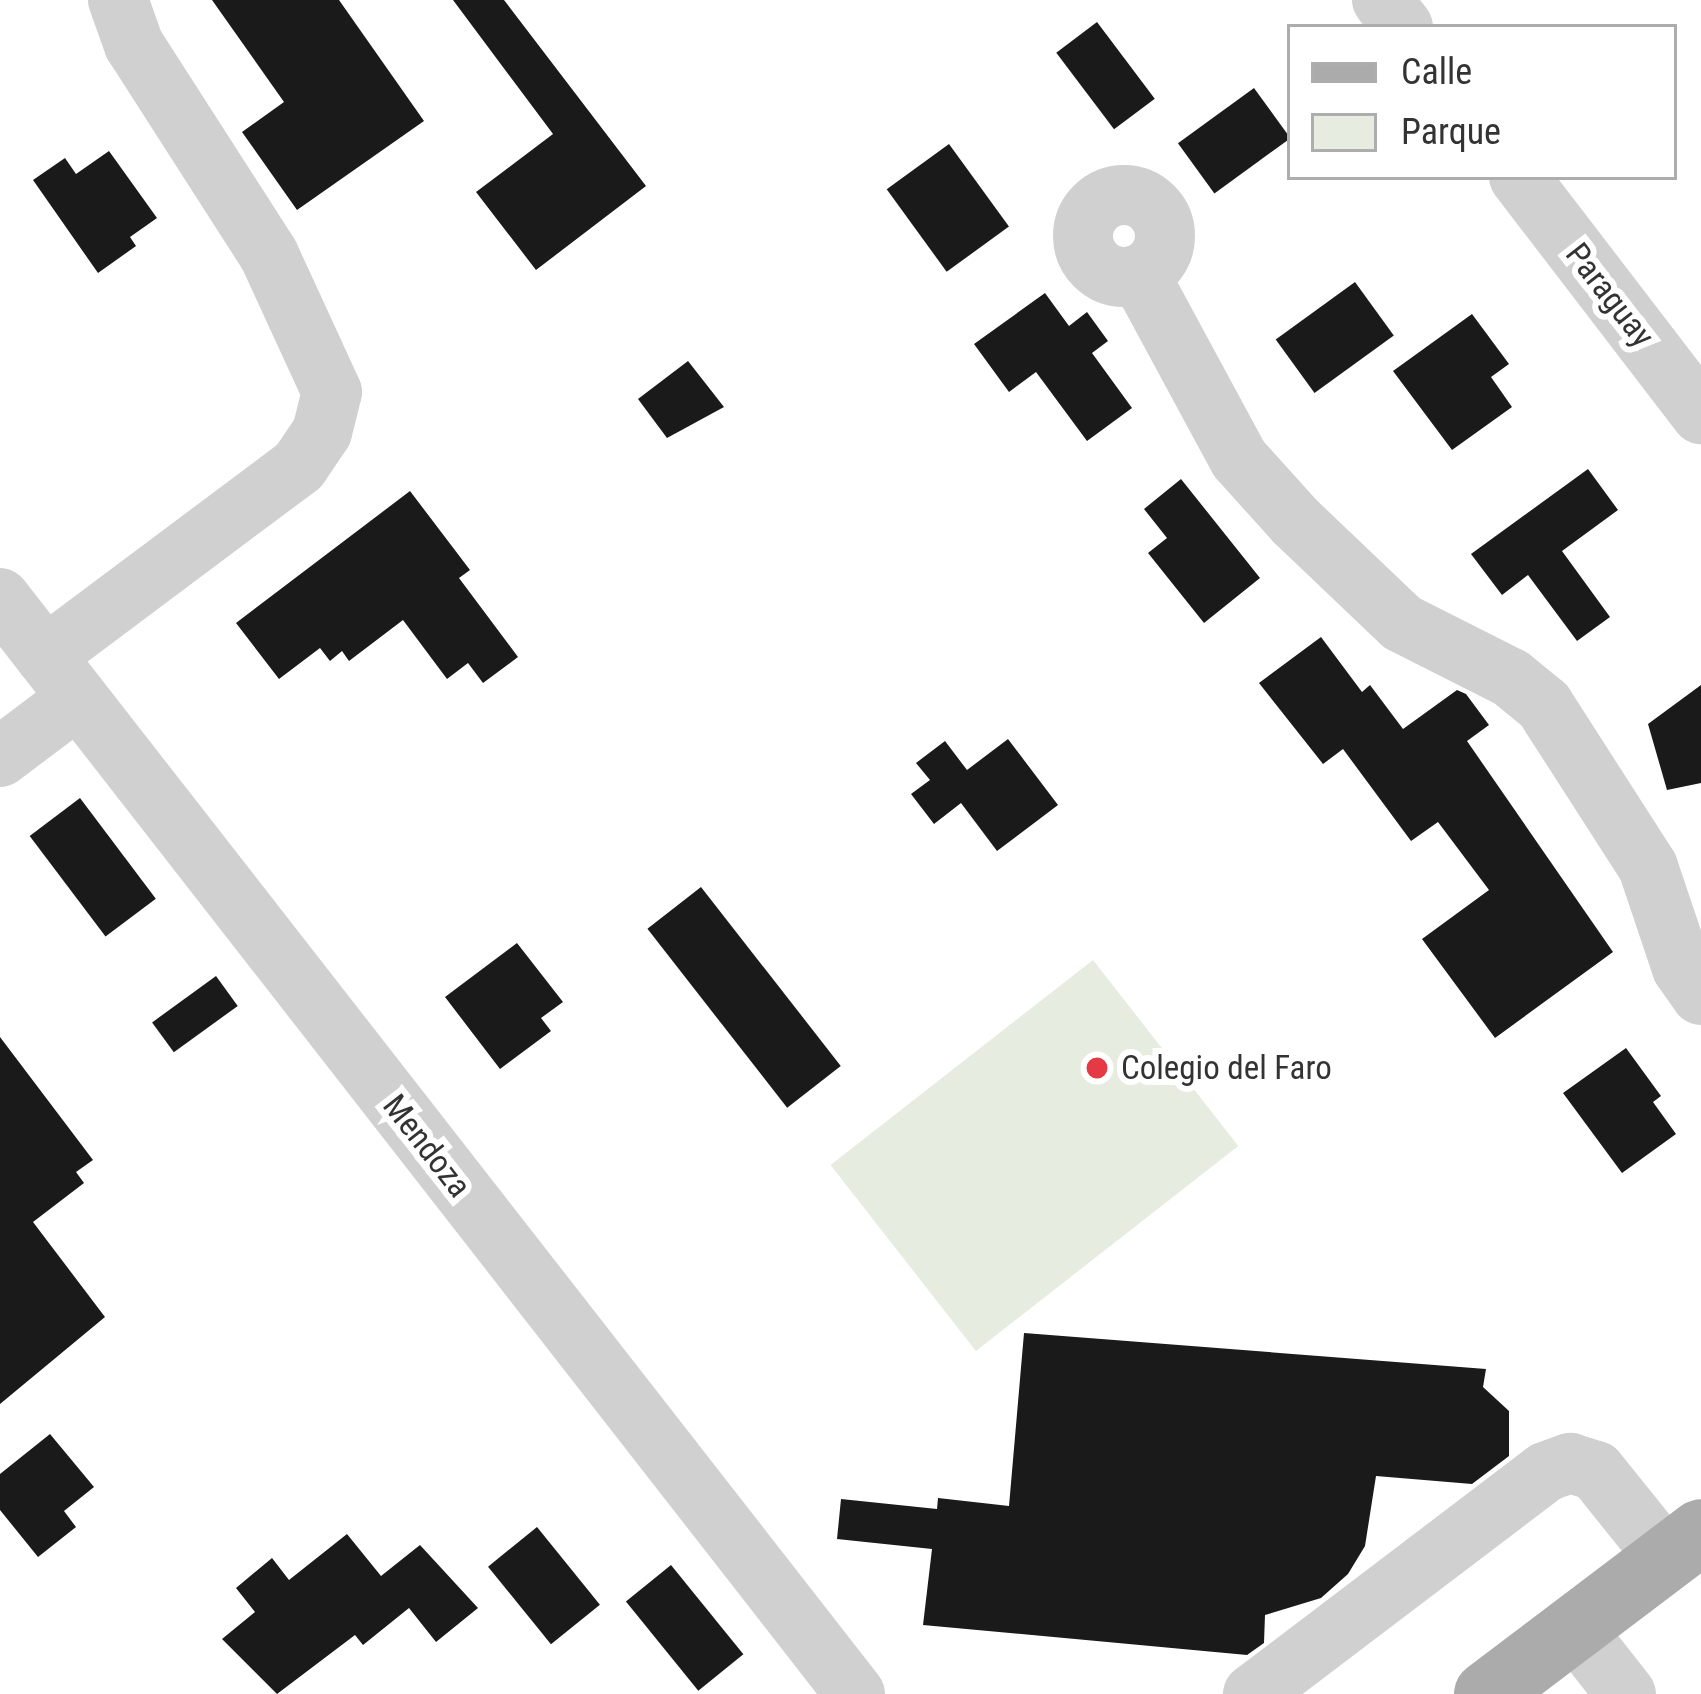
<!DOCTYPE html>
<style>
body{margin:0}
#map{position:relative;width:1701px;height:1694px;overflow:hidden;background:#fff;font-family:"Roboto Condensed",sans-serif}
div>[style]{position:absolute}
.green>*{inset:0;background:#e6ecdf;transform-origin:0 0}
.building>*{inset:0;background:#1a1a1a;transform-origin:0 0}
.minor>*{height:60px;margin:-30px;padding:0 30px;transform-origin:30px;border-radius:30px;background:#d0d0d0}
.minor>.ring{margin:-30px;padding:0;box-sizing:content-box;background:none;border:60px solid #d0d0d0;border-radius:50%}
.major>*{height:66px;margin:-33px;padding:0 33px;transform-origin:33px;border-radius:33px;background:#ababab}
.dots>*{width:33px;height:33px;translate:-50% -50%;box-sizing:border-box;border:6px solid #fff;border-radius:50%}
span{translate:-50% -50%;white-space:nowrap;text-align:center;line-height:1.15;-webkit-text-stroke:12px #fff;paint-order:stroke}
.street-label{font-size:33px;color:#333}
.poi-label{font-size:33px;color:#333}
.left{translate:0 -50%;text-align:left}
.legend{position:absolute;left:1287px;top:24px;width:390px;height:156px;box-sizing:border-box;background:#fff;border:3px solid #adadad;margin:0;padding:15px 21px;list-style:none;font-size:36px;color:#333}
.legend li{display:flex;align-items:center;gap:24px;height:60px}
.legend b{width:60px;border:3px solid #adadad}
</style>
<div id="map">
<div class="green">
<div style="left:1093px;top:960px;width:236px;height:333px;rotate:52deg"></div>
</div>
<div class="building">
<div style="clip-path:polygon(212px 0,339px 0,424px 121px,297px 210px,242px 132px,284px 102px)"></div>
<div style="clip-path:polygon(453px 0,504px 0,646px 186px,536px 270px,476px 192px,553px 134px)"></div>
<div style="left:1097px;top:22px;width:96px;height:51px;rotate:53deg"></div>
<div style="left:1254px;top:88px;width:62px;height:94px;rotate:54deg"></div>
<div style="left:949px;top:144px;width:102px;height:77px;rotate:54deg"></div>
<div style="clip-path:polygon(109px 151px,157px 218px,130px 237px,136px 246px,98px 273px,33px 180px,65px 158px,76px 174px)"></div>
<div style="left:1355px;top:282px;width:66px;height:98px;rotate:54deg"></div>
<div style="clip-path:polygon(1045px 293px,1069px 326px,1087px 312px,1108px 341px,1092px 353px,1132px 408px,1087px 441px,1036px 372px,1009px 392px,974px 344px)"></div>
<div style="clip-path:polygon(1472px 314px,1509px 364px,1491px 377px,1512px 407px,1452px 450px,1393px 371px)"></div>
<div style="clip-path:polygon(688px 361px,724px 407px,667px 438px,638px 399px)"></div>
<div style="clip-path:polygon(1588px 469px,1618px 510px,1562px 551px,1610px 617px,1577px 641px,1528px 575px,1502px 595px,1471px 554px)"></div>
<div style="clip-path:polygon(1181px 479px,1260px 578px,1204px 623px,1148px 553px,1167px 538px,1144px 509px)"></div>
<div style="clip-path:polygon(410px 491px,470px 570px,459px 578px,518px 657px,483px 683px,468px 663px,447px 679px,403px 620px,349px 661px,342px 651px,330px 661px,320px 648px,279px 679px,236px 623px)"></div>
<div style="clip-path:polygon(1321px 637px,1362px 692px,1370px 685px,1403px 729px,1457px 690px,1466px 694px,1489px 725px,1467px 741px,1613px 952px,1495px 1038px,1422px 939px,1489px 890px,1438px 822px,1411px 841px,1343px 749px,1323px 764px,1259px 683px)"></div>
<div style="clip-path:polygon(1701px 685px,1701px 783px,1667px 790px,1648px 724px)"></div>
<div style="clip-path:polygon(1008px 739px,1058px 805px,997px 851px,961px 803px,934px 824px,911px 794px,930px 780px,916px 763px,945px 741px,967px 770px)"></div>
<div style="left:80px;top:798px;width:126px;height:63px;rotate:53deg"></div>
<div style="left:701px;top:887px;width:227px;height:68px;rotate:52deg"></div>
<div style="clip-path:polygon(517px 943px,563px 1002px,541px 1018px,551px 1031px,500px 1069px,445px 997px)"></div>
<div style="left:216px;top:976px;width:37px;height:79px;rotate:54deg"></div>
<div style="clip-path:polygon(0 1037px,93px 1160px,76px 1172px,84px 1183px,33px 1222px,105px 1317px,0 1404px)"></div>
<div style="clip-path:polygon(1626px 1048px,1661px 1096px,1653px 1102px,1676px 1134px,1622px 1173px,1563px 1093px)"></div>
<div style="clip-path:polygon(1024px 1333px,1486px 1369px,1483px 1387px,1509px 1411px,1509px 1456px,1472px 1484px,1376px 1476px,1365px 1546px,1348px 1574px,1321px 1598px,1265px 1615px,1264px 1643px,1247px 1655px,923px 1625px,932px 1549px,837px 1539px,841px 1499px,937px 1509px,938px 1498px,1009px 1506px)"></div>
<div style="clip-path:polygon(50px 1434px,94px 1487px,64px 1511px,76px 1527px,38px 1557px,0 1510px,0 1474px)"></div>
<div style="left:537px;top:1527px;width:100px;height:63px;rotate:51deg"></div>
<div style="clip-path:polygon(347px 1534px,381px 1576px,420px 1545px,478px 1608px,436px 1642px,409px 1608px,363px 1645px,355px 1635px,277px 1694px,222px 1639px,255px 1612px,236px 1588px,272px 1558px,289px 1580px)"></div>
<div style="left:671px;top:1565px;width:115px;height:58px;rotate:51deg"></div>
</div>
<div class="minor">
<div style="left:1382px;top:0;width:34px;rotate:52deg"></div>
<div style="left:1519px;top:177px;width:299px;rotate:52.5deg"></div>
<div class="ring" style="left:1083px;top:195px;width:22px;height:22px"></div>
<div style="left:1139px;top:274px;width:210px;rotate:61.6deg"></div>
<div style="left:1239px;top:459px;width:85px;rotate:47.9deg"></div>
<div style="left:1296px;top:522px;width:146px;rotate:43.6deg"></div>
<div style="left:1402px;top:623px;width:122px;rotate:26.8deg"></div>
<div style="left:1511px;top:678px;width:43px;rotate:39.3deg"></div>
<div style="left:1544px;top:705px;width:193px;rotate:57.3deg"></div>
<div style="left:1648px;top:867px;width:107px;rotate:71.4deg"></div>
<div style="left:1682px;top:968px;width:33px;rotate:55deg"></div>
<div style="left:0;top:598px;width:1390px;rotate:52.04deg"></div>
<div style="left:45px;top:656px;width:317px;rotate:-36.8deg"></div>
<div style="left:299px;top:466px;width:41px;rotate:-55.9deg"></div>
<div style="left:322px;top:432px;width:41px;rotate:-76deg"></div>
<div style="left:332px;top:392px;width:151px;rotate:-114.7deg"></div>
<div style="left:269px;top:255px;width:250px;rotate:-122.7deg"></div>
<div style="left:134px;top:45px;width:48px;rotate:-109.6deg"></div>
<div style="left:0;top:757px;width:96px;rotate:-37deg"></div>
<div style="left:1574px;top:1628px;width:84px;rotate:51.8deg"></div>
<div style="left:1253px;top:1694px;width:367px;rotate:-37.2deg"></div>
<div style="left:1545px;top:1472px;width:27px;rotate:-20deg"></div>
<div style="left:1570px;top:1463px;width:27px;rotate:17deg"></div>
<div style="left:1596px;top:1471px;width:112px;rotate:51.2deg"></div>
</div>
<div class="major">
<div style="left:1487px;top:1694px;width:268px;rotate:-37.1deg"></div>
</div>
<div class="dots">
<div style="left:1097px;top:1068px;background:#e63946"></div>
</div>
<div class="street-label">
<span style="left:1610px;top:295px;rotate:52deg">Paraguay</span>
<span style="left:427px;top:1146px;rotate:52deg">Mendoza</span>
</div>
<div class="poi-label">
<span class="left" style="left:1121px;top:1068px">Colegio del Faro</span>
</div>
<ul class="legend">
<li><b style="height:15px;background:#ababab"></b>Calle</li>
<li><b style="height:33px;background:#e6ecdf"></b>Parque</li>
</ul>
</div>
